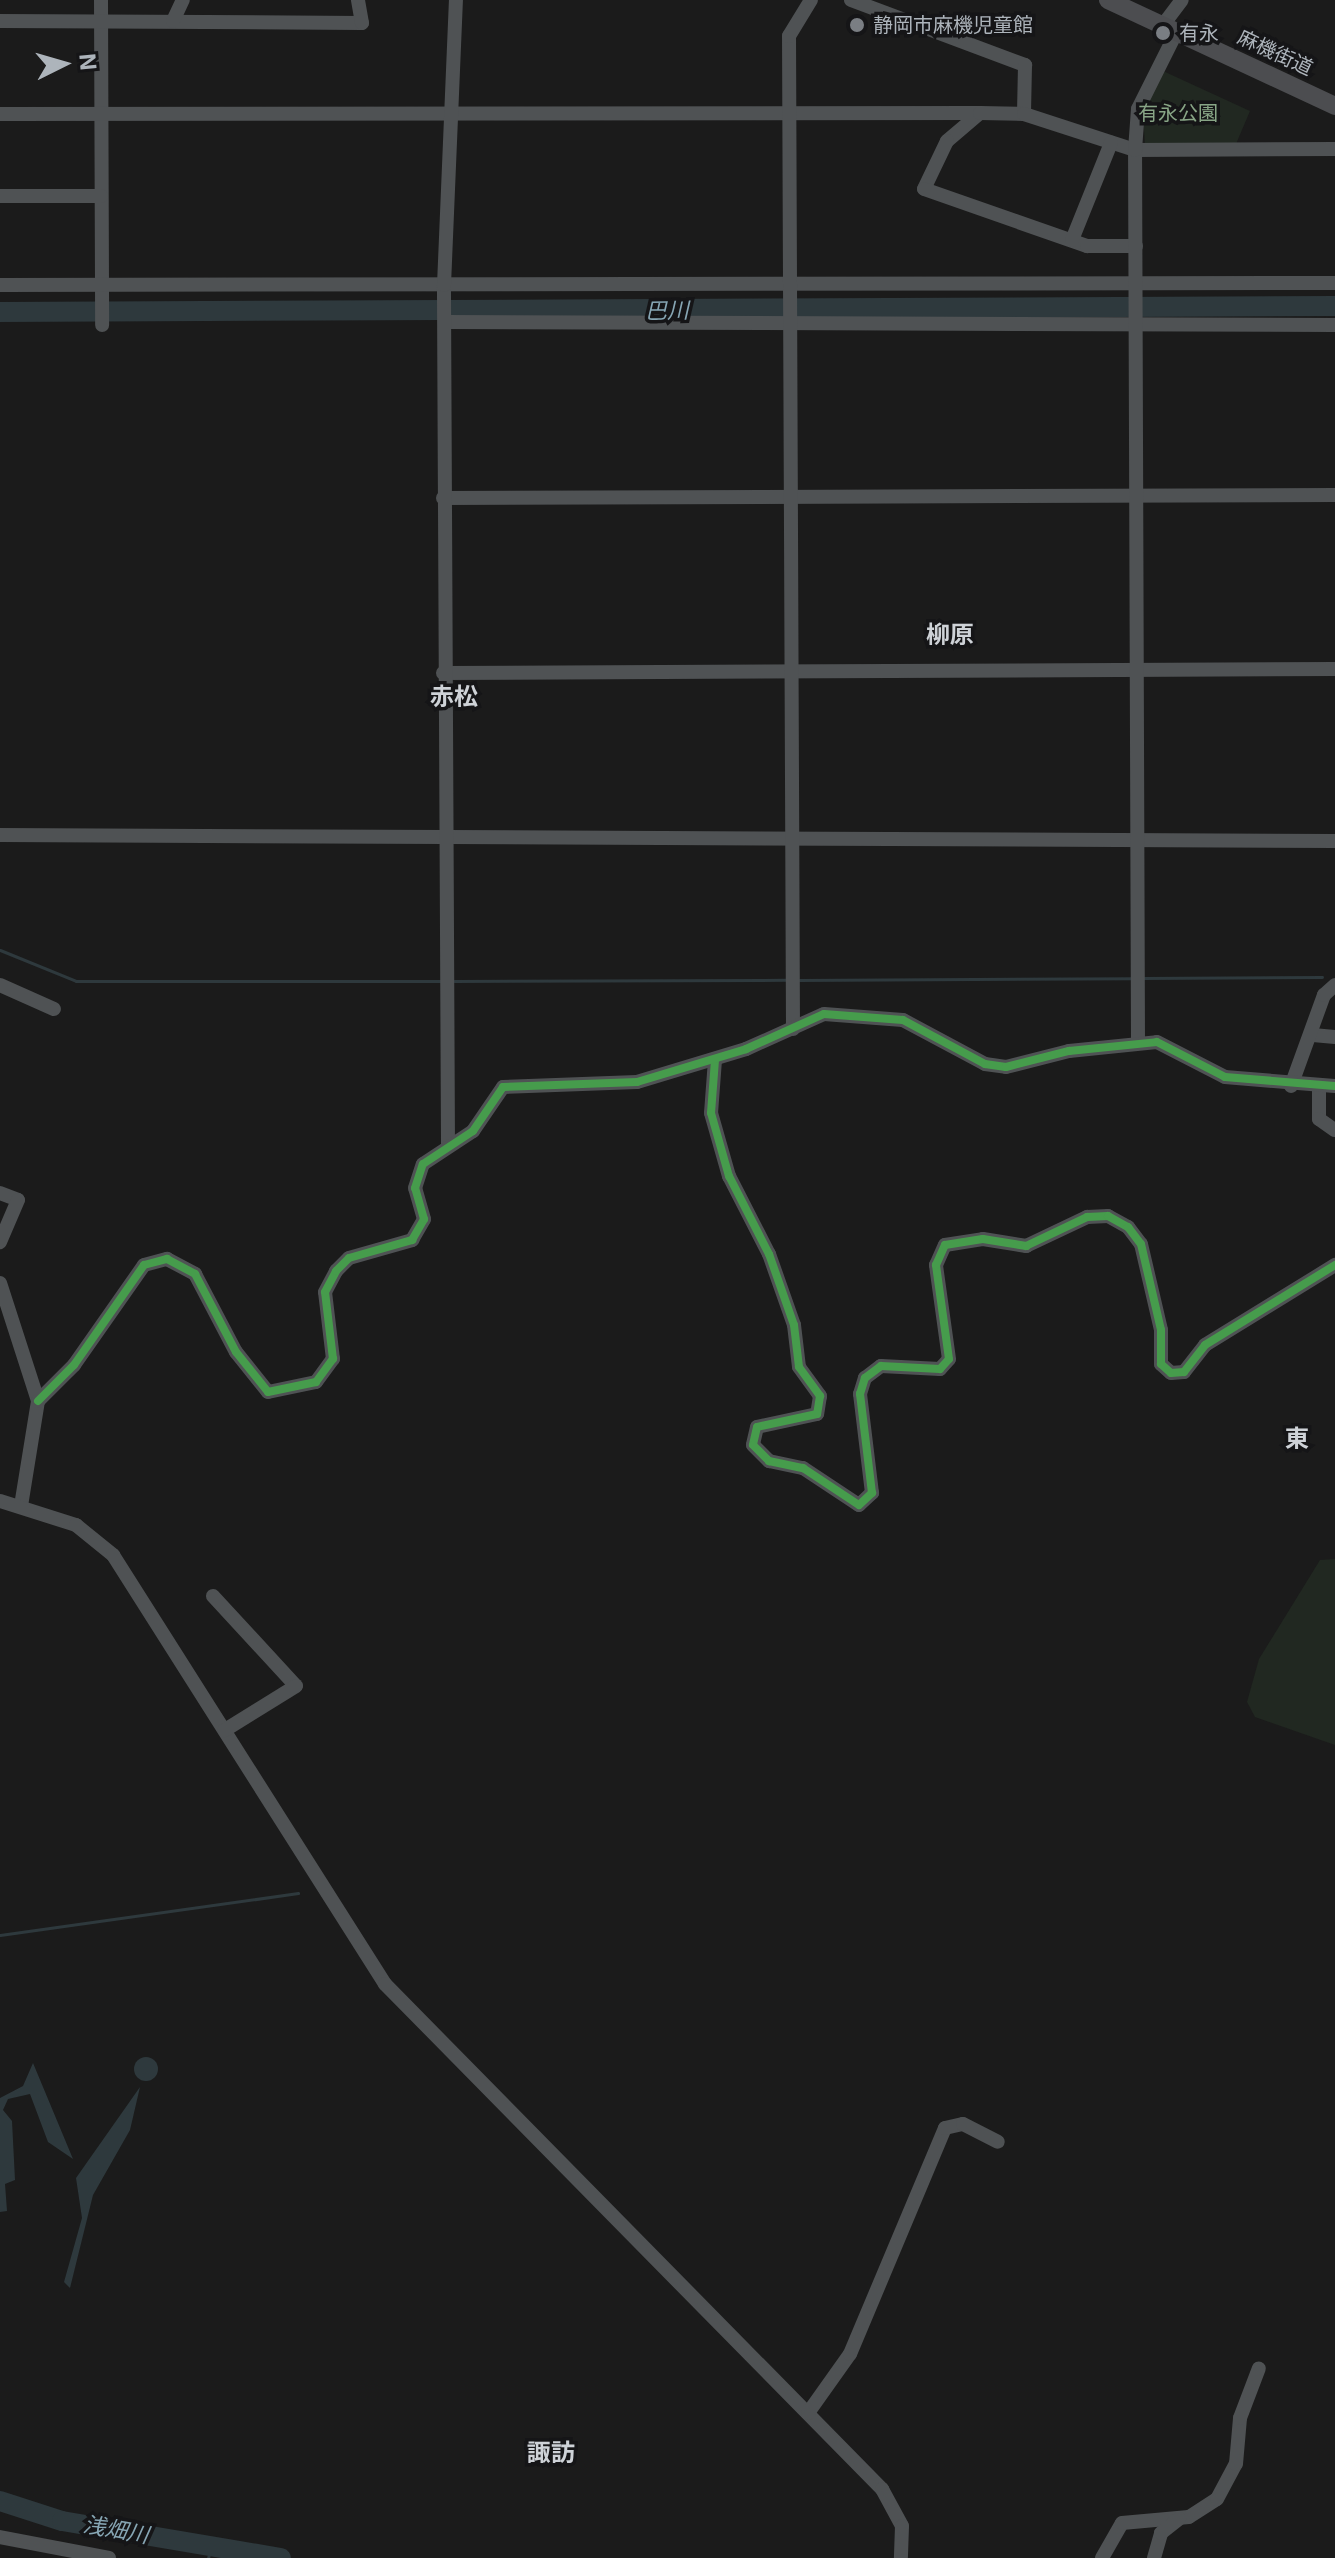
<!DOCTYPE html>
<meta charset="utf-8">
<style>
body{margin:0}
#map{position:relative;width:1335px;height:2558px;overflow:hidden;background:#1b1b1b;font-family:Inter,"Noto Sans JP",sans-serif}
div>[style]{position:absolute}
.green>*{inset:0;background:#212821}
.water>*{inset:0;background:#2e393d}
.round{border-radius:50%}
.stream>*{height:3px;margin:-1.5px;padding:0 1.5px;transform-origin:1.5px;border-radius:1.5px;background:#2e393d}
.river>*{height:20px;margin:-10px;padding:0 10px;transform-origin:10px;border-radius:10px;background:#2e393d}
.minor>*{height:14px;margin:-7px;padding:0 7px;transform-origin:7px;border-radius:7px;background:#4f5254}
.major>*{height:18px;margin:-9px;padding:0 9px;transform-origin:9px;border-radius:9px;background:#4c4d50}
.cycleway>*{height:8px;margin:-4px;padding:0 4px;transform-origin:4px;border-radius:4px;background:#469c4c}
.dots>*{width:22px;height:22px;translate:-50% -50%;box-sizing:border-box;border:4px solid #151517;border-radius:50%}
span{translate:-50% -50%;white-space:nowrap;text-align:center;line-height:1.15;-webkit-text-stroke:7px #151517;paint-order:stroke}
.poi-label{font-size:20px;color:#adb4bb}
.left{translate:0 -50%;text-align:left}
.street-label{font-size:20px;color:#adb4bb}
.park-label{font-size:20px;color:#88a586}
.water-label{font-size:22px;color:#87a6b4;font-style:italic}
.quarter-label{font-size:24px;color:#ced2d7;font-weight:700}
.north{position:absolute;left:24px;top:24px;width:80px;height:80px;-webkit-text-stroke:6px #151517;paint-order:stroke;rotate:85deg;font-size:22px;font-weight:700;line-height:32px;text-align:center;color:#adb4bb}
.north::after{content:'';display:block;margin:auto;width:28px;height:36px;background:#adb4bb;clip-path:polygon(50% 0,100% 100%,50% 72%,0 100%)}
</style>
<div id="map">
<div class="green">
<div style="clip-path:polygon(1163px 71px,1250px 111px,1236px 144px,1145px 145px,1143px 114px)"></div>
<div style="clip-path:polygon(1335px 1559px,1335px 1745px,1255px 1717px,1247px 1702px,1259px 1659px,1320px 1560px)"></div>
</div>
<div class="water">
<div class="round" style="left:134px;top:2057px;width:24px;height:24px"></div>
<div style="clip-path:polygon(33px 2063px,73px 2159px,48px 2142px,30px 2094px,8px 2099px,3px 2110px,12px 2121px,15px 2180px,5px 2184px,7px 2211px,0 2212px,0 2098px,23px 2086px)"></div>
<div style="clip-path:polygon(140px 2087px,130px 2130px,93px 2195px,70px 2288px,64px 2282px,82px 2218px,76px 2178px)"></div>
</div>
<div class="stream">
<div style="left:0;top:950px;width:82px;rotate:22.2deg"></div>
<div style="left:76px;top:981px;width:366px"></div>
<div style="left:1142px;top:978px;width:180px;rotate:-0.3deg"></div>
<div style="left:798px;top:980px;width:336px;rotate:-0.3deg"></div>
<div style="left:454px;top:981px;width:332px;rotate:-0.2deg"></div>
<div style="left:0;top:1935px;width:301px;rotate:-8deg"></div>
<div style="left:208px;top:2558px;width:11px;rotate:-75deg"></div>
</div>
<div class="river">
<div style="left:0;top:312px;width:1335px;rotate:-0.26deg"></div>
<div style="left:0;top:2501px;width:65px;rotate:17.9deg"></div>
<div style="left:62px;top:2521px;width:222px;rotate:9.6deg"></div>
</div>
<div class="minor">
<div style="left:101px;top:0;width:325px;rotate:89.8deg"></div>
<div style="left:851px;top:0;width:186px;rotate:20.5deg"></div>
<div style="left:1025px;top:65px;width:49px;rotate:91.2deg"></div>
<div style="left:0;top:21px;width:362px;rotate:0.3deg"></div>
<div style="left:362px;top:23px;width:23px;rotate:-100deg"></div>
<div style="left:173px;top:21px;width:23px;rotate:-65deg"></div>
<div style="left:1163px;top:25px;width:31px;rotate:-53deg"></div>
<div style="left:980px;top:113px;width:43px;rotate:139.7deg"></div>
<div style="left:947px;top:141px;width:53px;rotate:115.6deg"></div>
<div style="left:924px;top:189px;width:173px;rotate:19.3deg"></div>
<div style="left:1087px;top:246px;width:49px"></div>
<div style="left:0;top:114px;width:980px;rotate:-0.06deg"></div>
<div style="left:980px;top:113px;width:44px;rotate:1.3deg"></div>
<div style="left:1024px;top:114px;width:117px;rotate:18deg"></div>
<div style="left:1135px;top:150px;width:200px;rotate:-0.3deg"></div>
<div style="left:0;top:196px;width:101px"></div>
<div style="left:1072px;top:240px;width:105px;rotate:-68.1deg"></div>
<div style="left:0;top:285px;width:1335px;rotate:-0.09deg"></div>
<div style="left:445px;top:322px;width:890px;rotate:0.19deg"></div>
<div style="left:443px;top:498px;width:892px;rotate:-0.19deg"></div>
<div style="left:443px;top:673px;width:892px;rotate:-0.26deg"></div>
<div style="left:0;top:835px;width:1335px;rotate:0.26deg"></div>
<div style="left:0;top:985px;width:59px;rotate:24deg"></div>
<div style="left:793px;top:1029px;width:993px;rotate:-90.23deg"></div>
<div style="left:789px;top:36px;width:42px;rotate:-58.6deg"></div>
<div style="left:1313px;top:1035px;width:22px;rotate:5deg"></div>
<div style="left:1138px;top:1042px;width:892px;rotate:-90.19deg"></div>
<div style="left:1135px;top:150px;width:41px;rotate:-85.8deg"></div>
<div style="left:1138px;top:109px;width:87px;rotate:-63.4deg"></div>
<div style="left:715px;top:1060px;width:53px;rotate:94.3deg"></div>
<div style="left:711px;top:1113px;width:66px;rotate:74.1deg"></div>
<div style="left:729px;top:1176px;width:88px;rotate:62.9deg"></div>
<div style="left:769px;top:1254px;width:75px;rotate:70.6deg"></div>
<div style="left:794px;top:1325px;width:42px;rotate:83.2deg"></div>
<div style="left:799px;top:1367px;width:36px;rotate:54deg"></div>
<div style="left:820px;top:1396px;width:18px;rotate:99deg"></div>
<div style="left:817px;top:1414px;width:61px;rotate:167.8deg"></div>
<div style="left:757px;top:1427px;width:18px;rotate:103deg"></div>
<div style="left:753px;top:1445px;width:23px;rotate:45deg"></div>
<div style="left:769px;top:1461px;width:35px;rotate:12deg"></div>
<div style="left:803px;top:1468px;width:67px;rotate:33.5deg"></div>
<div style="left:859px;top:1505px;width:18px;rotate:-43deg"></div>
<div style="left:872px;top:1493px;width:100px;rotate:-96.9deg"></div>
<div style="left:860px;top:1394px;width:17px;rotate:-73deg"></div>
<div style="left:865px;top:1378px;width:20px;rotate:-37deg"></div>
<div style="left:881px;top:1366px;width:59px;rotate:2.9deg"></div>
<div style="left:940px;top:1369px;width:13px;rotate:-48deg"></div>
<div style="left:949px;top:1359px;width:95px;rotate:-97.9deg"></div>
<div style="left:936px;top:1265px;width:22px;rotate:-66deg"></div>
<div style="left:945px;top:1245px;width:38px;rotate:-9deg"></div>
<div style="left:983px;top:1239px;width:44px;rotate:9.2deg"></div>
<div style="left:1026px;top:1246px;width:68px;rotate:-25.4deg"></div>
<div style="left:1087px;top:1217px;width:21px;rotate:-3deg"></div>
<div style="left:1108px;top:1216px;width:23px;rotate:29deg"></div>
<div style="left:1128px;top:1227px;width:21px;rotate:53deg"></div>
<div style="left:1141px;top:1244px;width:88px;rotate:76.9deg"></div>
<div style="left:1161px;top:1330px;width:34px;rotate:90deg"></div>
<div style="left:1161px;top:1364px;width:13px;rotate:42deg"></div>
<div style="left:1171px;top:1373px;width:13px;rotate:-4deg"></div>
<div style="left:1184px;top:1372px;width:34px;rotate:-52deg"></div>
<div style="left:1205px;top:1345px;width:153px;rotate:-31.6deg"></div>
<div style="left:1291px;top:1086px;width:97px;rotate:-70.1deg"></div>
<div style="left:1324px;top:995px;width:15px;rotate:-42deg"></div>
<div style="left:1319px;top:1086px;width:33px;rotate:90deg"></div>
<div style="left:1319px;top:1119px;width:19px;rotate:35deg"></div>
<div style="left:448px;top:1145px;width:860px;rotate:-90.27deg"></div>
<div style="left:444px;top:285px;width:285px;rotate:-87.6deg"></div>
<div style="left:0;top:1193px;width:19px;rotate:21deg"></div>
<div style="left:18px;top:1200px;width:46px;rotate:113.2deg"></div>
<div style="left:0;top:1283px;width:124px;rotate:72.1deg"></div>
<div style="left:38px;top:1401px;width:106px;rotate:99.2deg"></div>
<div style="left:38px;top:1401px;width:51px;rotate:-45deg"></div>
<div style="left:74px;top:1365px;width:122px;rotate:-55deg"></div>
<div style="left:144px;top:1265px;width:24px;rotate:-15deg"></div>
<div style="left:167px;top:1259px;width:32px;rotate:28deg"></div>
<div style="left:195px;top:1274px;width:88px;rotate:62.3deg"></div>
<div style="left:236px;top:1352px;width:51px;rotate:51.3deg"></div>
<div style="left:268px;top:1392px;width:49px;rotate:-11.8deg"></div>
<div style="left:316px;top:1382px;width:29px;rotate:-54deg"></div>
<div style="left:333px;top:1359px;width:67px;rotate:-96.8deg"></div>
<div style="left:325px;top:1292px;width:24px;rotate:-62deg"></div>
<div style="left:336px;top:1271px;width:18px;rotate:-45deg"></div>
<div style="left:349px;top:1258px;width:66px;rotate:-15.9deg"></div>
<div style="left:412px;top:1240px;width:24px;rotate:-60deg"></div>
<div style="left:424px;top:1219px;width:32px;rotate:-106deg"></div>
<div style="left:415px;top:1188px;width:25px;rotate:-72deg"></div>
<div style="left:423px;top:1164px;width:60px;rotate:-33.4deg"></div>
<div style="left:473px;top:1131px;width:53px;rotate:-55.7deg"></div>
<div style="left:503px;top:1087px;width:134px;rotate:-2.1deg"></div>
<div style="left:637px;top:1082px;width:114px;rotate:-16.8deg"></div>
<div style="left:746px;top:1049px;width:85px;rotate:-24.2deg"></div>
<div style="left:824px;top:1014px;width:79px;rotate:4.3deg"></div>
<div style="left:903px;top:1020px;width:93px;rotate:28.2deg"></div>
<div style="left:985px;top:1064px;width:21px;rotate:8deg"></div>
<div style="left:1006px;top:1067px;width:65px;rotate:-14.3deg"></div>
<div style="left:1069px;top:1051px;width:88px;rotate:-5.8deg"></div>
<div style="left:1157px;top:1042px;width:76px;rotate:27.2deg"></div>
<div style="left:1225px;top:1077px;width:110px;rotate:4.7deg"></div>
<div style="left:0;top:1501px;width:80px;rotate:17.5deg"></div>
<div style="left:76px;top:1525px;width:48px;rotate:39deg"></div>
<div style="left:113px;top:1555px;width:508px;rotate:57.62deg"></div>
<div style="left:385px;top:1984px;width:709px;rotate:45.46deg"></div>
<div style="left:882px;top:2489px;width:42px;rotate:61.6deg"></div>
<div style="left:902px;top:2526px;width:32px;rotate:92deg"></div>
<div style="left:213px;top:1596px;width:122px;rotate:47.3deg"></div>
<div style="left:296px;top:1686px;width:84px;rotate:148.2deg"></div>
<div style="left:808px;top:2413px;width:72px;rotate:-54.6deg"></div>
<div style="left:850px;top:2354px;width:245px;rotate:-67.2deg"></div>
<div style="left:945px;top:2128px;width:18px;rotate:-13deg"></div>
<div style="left:963px;top:2124px;width:39px;rotate:27deg"></div>
<div style="left:0;top:2537px;width:111px;rotate:10.9deg"></div>
<div style="left:1102px;top:2558px;width:40px;rotate:-60.3deg"></div>
<div style="left:1122px;top:2523px;width:67px;rotate:-5.1deg"></div>
<div style="left:1189px;top:2517px;width:33px;rotate:-33deg"></div>
<div style="left:1217px;top:2499px;width:40px;rotate:-62deg"></div>
<div style="left:1236px;top:2464px;width:46px;rotate:-85deg"></div>
<div style="left:1240px;top:2418px;width:53px;rotate:-69.2deg"></div>
<div style="left:1154px;top:2558px;width:26px;rotate:-74deg"></div>
<div style="left:1161px;top:2533px;width:23px;rotate:-38deg"></div>
</div>
<div class="major">
<div style="left:1108px;top:0;width:251px;rotate:25deg"></div>
</div>
<div class="cycleway">
<div style="left:715px;top:1060px;width:53px;rotate:94.3deg"></div>
<div style="left:711px;top:1113px;width:66px;rotate:74.1deg"></div>
<div style="left:729px;top:1176px;width:88px;rotate:62.9deg"></div>
<div style="left:769px;top:1254px;width:75px;rotate:70.6deg"></div>
<div style="left:794px;top:1325px;width:42px;rotate:83.2deg"></div>
<div style="left:799px;top:1367px;width:36px;rotate:54deg"></div>
<div style="left:820px;top:1396px;width:18px;rotate:99deg"></div>
<div style="left:817px;top:1414px;width:61px;rotate:167.8deg"></div>
<div style="left:757px;top:1427px;width:18px;rotate:103deg"></div>
<div style="left:753px;top:1445px;width:23px;rotate:45deg"></div>
<div style="left:769px;top:1461px;width:35px;rotate:12deg"></div>
<div style="left:803px;top:1468px;width:67px;rotate:33.5deg"></div>
<div style="left:859px;top:1505px;width:18px;rotate:-43deg"></div>
<div style="left:872px;top:1493px;width:100px;rotate:-96.9deg"></div>
<div style="left:860px;top:1394px;width:17px;rotate:-73deg"></div>
<div style="left:865px;top:1378px;width:20px;rotate:-37deg"></div>
<div style="left:881px;top:1366px;width:59px;rotate:2.9deg"></div>
<div style="left:940px;top:1369px;width:13px;rotate:-48deg"></div>
<div style="left:949px;top:1359px;width:95px;rotate:-97.9deg"></div>
<div style="left:936px;top:1265px;width:22px;rotate:-66deg"></div>
<div style="left:945px;top:1245px;width:38px;rotate:-9deg"></div>
<div style="left:983px;top:1239px;width:44px;rotate:9.2deg"></div>
<div style="left:1026px;top:1246px;width:68px;rotate:-25.4deg"></div>
<div style="left:1087px;top:1217px;width:21px;rotate:-3deg"></div>
<div style="left:1108px;top:1216px;width:23px;rotate:29deg"></div>
<div style="left:1128px;top:1227px;width:21px;rotate:53deg"></div>
<div style="left:1141px;top:1244px;width:88px;rotate:76.9deg"></div>
<div style="left:1161px;top:1330px;width:34px;rotate:90deg"></div>
<div style="left:1161px;top:1364px;width:13px;rotate:42deg"></div>
<div style="left:1171px;top:1373px;width:13px;rotate:-4deg"></div>
<div style="left:1184px;top:1372px;width:34px;rotate:-52deg"></div>
<div style="left:1205px;top:1345px;width:153px;rotate:-31.6deg"></div>
<div style="left:38px;top:1401px;width:51px;rotate:-45deg"></div>
<div style="left:74px;top:1365px;width:122px;rotate:-55deg"></div>
<div style="left:144px;top:1265px;width:24px;rotate:-15deg"></div>
<div style="left:167px;top:1259px;width:32px;rotate:28deg"></div>
<div style="left:195px;top:1274px;width:88px;rotate:62.3deg"></div>
<div style="left:236px;top:1352px;width:51px;rotate:51.3deg"></div>
<div style="left:268px;top:1392px;width:49px;rotate:-11.8deg"></div>
<div style="left:316px;top:1382px;width:29px;rotate:-54deg"></div>
<div style="left:333px;top:1359px;width:67px;rotate:-96.8deg"></div>
<div style="left:325px;top:1292px;width:24px;rotate:-62deg"></div>
<div style="left:336px;top:1271px;width:18px;rotate:-45deg"></div>
<div style="left:349px;top:1258px;width:66px;rotate:-15.9deg"></div>
<div style="left:412px;top:1240px;width:24px;rotate:-60deg"></div>
<div style="left:424px;top:1219px;width:32px;rotate:-106deg"></div>
<div style="left:415px;top:1188px;width:25px;rotate:-72deg"></div>
<div style="left:423px;top:1164px;width:60px;rotate:-33.4deg"></div>
<div style="left:473px;top:1131px;width:53px;rotate:-55.7deg"></div>
<div style="left:503px;top:1087px;width:134px;rotate:-2.1deg"></div>
<div style="left:637px;top:1082px;width:114px;rotate:-16.8deg"></div>
<div style="left:746px;top:1049px;width:85px;rotate:-24.2deg"></div>
<div style="left:824px;top:1014px;width:79px;rotate:4.3deg"></div>
<div style="left:903px;top:1020px;width:93px;rotate:28.2deg"></div>
<div style="left:985px;top:1064px;width:21px;rotate:8deg"></div>
<div style="left:1006px;top:1067px;width:65px;rotate:-14.3deg"></div>
<div style="left:1069px;top:1051px;width:88px;rotate:-5.8deg"></div>
<div style="left:1157px;top:1042px;width:76px;rotate:27.2deg"></div>
<div style="left:1225px;top:1077px;width:110px;rotate:4.7deg"></div>
</div>
<div class="dots">
<div style="left:857px;top:25px;background:#7a7e83"></div>
<div style="left:1163px;top:33px;background:#7a7e83"></div>
</div>
<div class="poi-label">
<span class="left" style="left:873px;top:25px">静岡市麻機児童館</span>
<span class="left" style="left:1179px;top:33px">有永</span>
</div>
<div class="street-label">
<span style="left:1275px;top:53px;rotate:25deg">麻機街道</span>
</div>
<div class="park-label">
<span style="left:1178px;top:113px">有永公園</span>
</div>
<div class="water-label">
<span style="left:667px;top:311px;rotate:-1deg">巴川</span>
<span style="left:116px;top:2530px;rotate:10deg">浅畑川</span>
</div>
<div class="quarter-label">
<span style="left:950px;top:635px">柳原</span>
<span style="left:454px;top:697px">赤松</span>
<span style="left:1297px;top:1439px">東</span>
<span style="left:551px;top:2453px">諏訪</span>
</div>
<div class="north">N</div>
</div>
